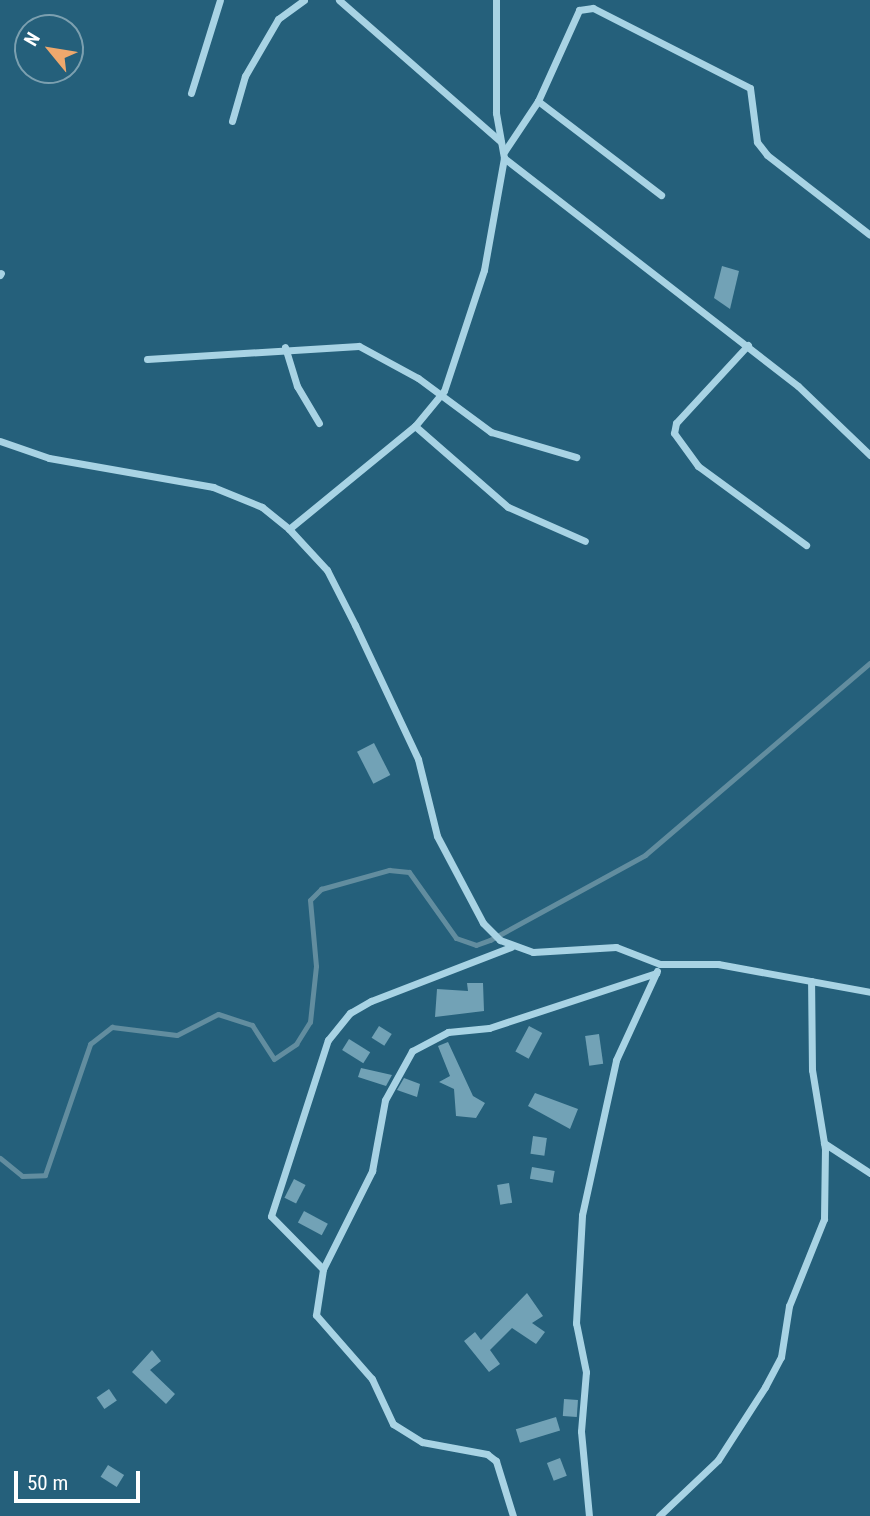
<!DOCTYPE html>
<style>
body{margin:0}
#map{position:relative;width:870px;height:1516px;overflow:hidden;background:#25607b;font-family:"Roboto Condensed",sans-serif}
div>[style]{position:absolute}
.stream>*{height:5px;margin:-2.5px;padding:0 2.5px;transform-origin:2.5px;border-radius:2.5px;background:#628d9f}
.building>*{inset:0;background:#72a2b6;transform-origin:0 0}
.minor>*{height:7px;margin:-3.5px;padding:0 3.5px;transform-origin:3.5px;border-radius:3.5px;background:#a8d3e4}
span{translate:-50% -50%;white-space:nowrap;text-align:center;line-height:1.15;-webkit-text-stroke:7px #25607b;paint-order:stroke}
.north{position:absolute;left:14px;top:14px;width:70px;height:70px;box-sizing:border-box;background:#25607b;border:2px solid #7ca0b0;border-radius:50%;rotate:300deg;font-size:19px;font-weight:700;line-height:28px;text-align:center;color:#fff}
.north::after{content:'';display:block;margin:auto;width:24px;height:32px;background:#eea86d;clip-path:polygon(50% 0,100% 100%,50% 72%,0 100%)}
.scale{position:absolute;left:14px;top:1471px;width:126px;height:32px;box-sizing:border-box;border:4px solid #fff;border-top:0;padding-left:9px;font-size:21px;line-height:24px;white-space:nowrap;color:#fff;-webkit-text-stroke:5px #25607b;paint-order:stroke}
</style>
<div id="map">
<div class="stream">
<div style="left:0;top:1158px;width:28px;rotate:39deg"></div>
<div style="left:22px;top:1176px;width:23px;rotate:-2deg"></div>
<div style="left:45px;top:1175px;width:139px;rotate:-71deg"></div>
<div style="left:90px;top:1044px;width:28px;rotate:-38deg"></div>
<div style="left:112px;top:1027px;width:65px;rotate:7deg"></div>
<div style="left:177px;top:1035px;width:46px;rotate:-27.1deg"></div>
<div style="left:218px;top:1014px;width:36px;rotate:18deg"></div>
<div style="left:252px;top:1025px;width:40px;rotate:57.1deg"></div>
<div style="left:274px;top:1059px;width:27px;rotate:-34deg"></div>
<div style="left:296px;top:1044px;width:26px;rotate:-58deg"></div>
<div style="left:310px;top:1022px;width:56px;rotate:-83.9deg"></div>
<div style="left:316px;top:966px;width:66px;rotate:-95.2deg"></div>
<div style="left:310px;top:900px;width:16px;rotate:-45deg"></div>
<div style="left:321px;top:889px;width:71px;rotate:-15.6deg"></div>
<div style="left:389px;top:870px;width:20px;rotate:6deg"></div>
<div style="left:409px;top:872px;width:81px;rotate:54.5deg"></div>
<div style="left:456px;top:938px;width:21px;rotate:19deg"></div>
<div style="left:476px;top:945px;width:15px;rotate:-20deg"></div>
<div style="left:490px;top:940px;width:177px;rotate:-28.7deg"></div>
<div style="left:645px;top:855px;width:296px;rotate:-40.5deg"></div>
</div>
<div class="building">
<div style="clip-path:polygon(722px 266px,739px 271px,730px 309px,714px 298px)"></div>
<div style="left:374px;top:743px;width:36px;height:19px;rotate:63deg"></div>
<div style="clip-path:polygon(467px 983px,483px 983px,484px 1011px,435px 1017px,437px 989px,468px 991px)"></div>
<div style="left:379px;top:1026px;width:15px;height:14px;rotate:32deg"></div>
<div style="left:529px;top:1026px;width:15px;height:29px;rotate:28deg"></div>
<div style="left:599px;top:1034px;width:30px;height:14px;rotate:82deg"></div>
<div style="left:349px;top:1039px;width:25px;height:13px;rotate:32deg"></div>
<div style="clip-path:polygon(448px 1042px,473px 1096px,485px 1103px,476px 1118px,456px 1116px,454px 1089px,439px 1082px,450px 1076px,438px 1046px)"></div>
<div style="clip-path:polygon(361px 1068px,392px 1075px,386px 1086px,358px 1077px)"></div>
<div style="clip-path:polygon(404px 1078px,420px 1084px,417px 1097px,397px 1090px)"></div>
<div style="clip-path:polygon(535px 1093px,578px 1109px,570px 1129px,528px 1106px)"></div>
<div style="left:533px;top:1136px;width:14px;height:18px;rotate:8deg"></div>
<div style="left:532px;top:1167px;width:23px;height:12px;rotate:10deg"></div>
<div style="left:294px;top:1179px;width:13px;height:21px;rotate:27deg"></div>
<div style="left:509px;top:1183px;width:20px;height:12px;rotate:81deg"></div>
<div style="left:304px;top:1211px;width:27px;height:13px;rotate:28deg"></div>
<div style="clip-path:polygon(527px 1293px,543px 1316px,532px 1323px,545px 1332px,536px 1344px,512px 1328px,490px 1350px,500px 1364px,489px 1372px,464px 1341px,475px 1332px,481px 1340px)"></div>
<div style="clip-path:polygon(152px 1350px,161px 1361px,150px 1370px,175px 1394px,166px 1404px,132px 1372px)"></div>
<div style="left:109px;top:1389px;width:14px;height:15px;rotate:56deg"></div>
<div style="left:564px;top:1399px;width:14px;height:17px;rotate:4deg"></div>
<div style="left:556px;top:1417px;width:14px;height:42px;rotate:73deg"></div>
<div style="left:560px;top:1458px;width:19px;height:14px;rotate:69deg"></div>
<div style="left:108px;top:1465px;width:19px;height:14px;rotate:32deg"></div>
</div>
<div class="minor">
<div style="left:339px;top:0;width:215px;rotate:41.2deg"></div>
<div style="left:191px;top:93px;width:97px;rotate:-72.7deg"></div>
<div style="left:538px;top:101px;width:155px;rotate:37.4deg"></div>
<div style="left:232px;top:121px;width:47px;rotate:-73.9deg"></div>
<div style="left:245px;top:76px;width:66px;rotate:-59.9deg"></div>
<div style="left:278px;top:19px;width:32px;rotate:-36deg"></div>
<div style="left:504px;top:152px;width:61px;rotate:-56.3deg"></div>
<div style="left:538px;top:101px;width:100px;rotate:-65.7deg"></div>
<div style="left:579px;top:10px;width:14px;rotate:-8deg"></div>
<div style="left:593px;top:8px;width:176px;rotate:27deg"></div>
<div style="left:750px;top:88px;width:54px;rotate:82.6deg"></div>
<div style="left:757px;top:142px;width:16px;rotate:52deg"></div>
<div style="left:767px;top:155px;width:130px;rotate:37.8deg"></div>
<div style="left:504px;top:158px;width:372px;rotate:37.8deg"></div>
<div style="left:798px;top:386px;width:100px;rotate:43.8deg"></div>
<div style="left:0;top:275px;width:2px;rotate:-63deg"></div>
<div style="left:748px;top:345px;width:106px;rotate:132.7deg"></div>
<div style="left:676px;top:423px;width:10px;rotate:101deg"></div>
<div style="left:674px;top:433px;width:41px;rotate:54deg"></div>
<div style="left:698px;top:466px;width:134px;rotate:36.2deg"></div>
<div style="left:285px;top:347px;width:41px;rotate:72.9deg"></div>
<div style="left:297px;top:386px;width:43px;rotate:59.3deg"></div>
<div style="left:147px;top:359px;width:212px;rotate:-3.5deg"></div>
<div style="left:359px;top:346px;width:67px;rotate:28.5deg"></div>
<div style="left:418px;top:378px;width:91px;rotate:36.5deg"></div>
<div style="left:491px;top:432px;width:89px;rotate:16.4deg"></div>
<div style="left:415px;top:426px;width:123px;rotate:41.1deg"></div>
<div style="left:508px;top:507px;width:84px;rotate:23.8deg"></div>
<div style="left:0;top:441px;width:52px;rotate:19.1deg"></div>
<div style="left:49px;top:458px;width:167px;rotate:10deg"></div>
<div style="left:213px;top:487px;width:53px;rotate:22.2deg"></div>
<div style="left:262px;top:507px;width:35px;rotate:39deg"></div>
<div style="left:289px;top:529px;width:56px;rotate:47.2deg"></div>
<div style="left:327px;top:570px;width:62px;rotate:63deg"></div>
<div style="left:355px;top:625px;width:148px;rotate:64.8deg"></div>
<div style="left:418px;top:759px;width:79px;rotate:76.1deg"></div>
<div style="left:437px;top:836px;width:98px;rotate:62.1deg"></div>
<div style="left:483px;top:923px;width:24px;rotate:45deg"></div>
<div style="left:500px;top:940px;width:35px;rotate:20deg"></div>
<div style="left:533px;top:952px;width:83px;rotate:-3.4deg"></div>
<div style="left:616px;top:947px;width:47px;rotate:21.1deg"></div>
<div style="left:660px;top:964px;width:58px"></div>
<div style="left:718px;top:964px;width:155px;rotate:10.4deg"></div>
<div style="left:289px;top:529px;width:163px;rotate:-39.3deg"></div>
<div style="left:415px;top:426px;width:45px;rotate:-50.4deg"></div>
<div style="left:444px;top:391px;width:127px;rotate:-71.7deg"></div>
<div style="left:484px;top:270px;width:114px;rotate:-79.9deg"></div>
<div style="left:504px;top:158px;width:46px;rotate:-100.1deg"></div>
<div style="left:496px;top:113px;width:113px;rotate:-90deg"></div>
<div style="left:824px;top:1143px;width:55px;rotate:33.1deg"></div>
<div style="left:323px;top:1269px;width:74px;rotate:-134.5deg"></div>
<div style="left:271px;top:1216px;width:185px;rotate:-72.1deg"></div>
<div style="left:328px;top:1040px;width:35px;rotate:-51deg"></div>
<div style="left:350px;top:1013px;width:24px;rotate:-30deg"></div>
<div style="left:371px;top:1001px;width:150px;rotate:-21.1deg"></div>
<div style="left:513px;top:1516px;width:58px;rotate:-107.2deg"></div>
<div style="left:496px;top:1461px;width:11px;rotate:-142deg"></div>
<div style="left:487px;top:1454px;width:66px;rotate:-169.5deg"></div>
<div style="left:422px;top:1442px;width:34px;rotate:-148deg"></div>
<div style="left:393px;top:1424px;width:50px;rotate:-115deg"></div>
<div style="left:372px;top:1379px;width:85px;rotate:-131.2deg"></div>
<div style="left:316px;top:1315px;width:47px;rotate:-81.3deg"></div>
<div style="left:323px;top:1269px;width:110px;rotate:-63.4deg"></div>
<div style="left:372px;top:1171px;width:72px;rotate:-79.6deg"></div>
<div style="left:385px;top:1100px;width:56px;rotate:-61.1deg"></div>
<div style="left:412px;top:1051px;width:41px;rotate:-27.8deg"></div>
<div style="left:448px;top:1032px;width:41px;rotate:-5.6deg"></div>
<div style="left:489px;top:1028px;width:176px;rotate:-18.2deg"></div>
<div style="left:589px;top:1516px;width:85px;rotate:-95.4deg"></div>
<div style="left:581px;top:1431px;width:59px;rotate:-85.2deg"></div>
<div style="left:586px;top:1372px;width:50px;rotate:-101.5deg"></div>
<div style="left:576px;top:1323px;width:108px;rotate:-86.8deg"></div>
<div style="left:582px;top:1215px;width:159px;rotate:-77.6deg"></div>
<div style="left:616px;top:1060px;width:98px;rotate:-65.3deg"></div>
<div style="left:659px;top:1516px;width:81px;rotate:-43.5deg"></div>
<div style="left:718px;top:1460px;width:87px;rotate:-57.2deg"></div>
<div style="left:765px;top:1387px;width:34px;rotate:-62deg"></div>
<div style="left:781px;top:1357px;width:52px;rotate:-81.1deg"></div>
<div style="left:789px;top:1306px;width:94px;rotate:-68.1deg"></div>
<div style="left:824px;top:1219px;width:70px;rotate:-89.2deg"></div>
<div style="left:825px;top:1149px;width:80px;rotate:-99.3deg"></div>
<div style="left:812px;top:1070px;width:89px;rotate:-90.6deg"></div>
</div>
<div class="north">N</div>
<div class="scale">50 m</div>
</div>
